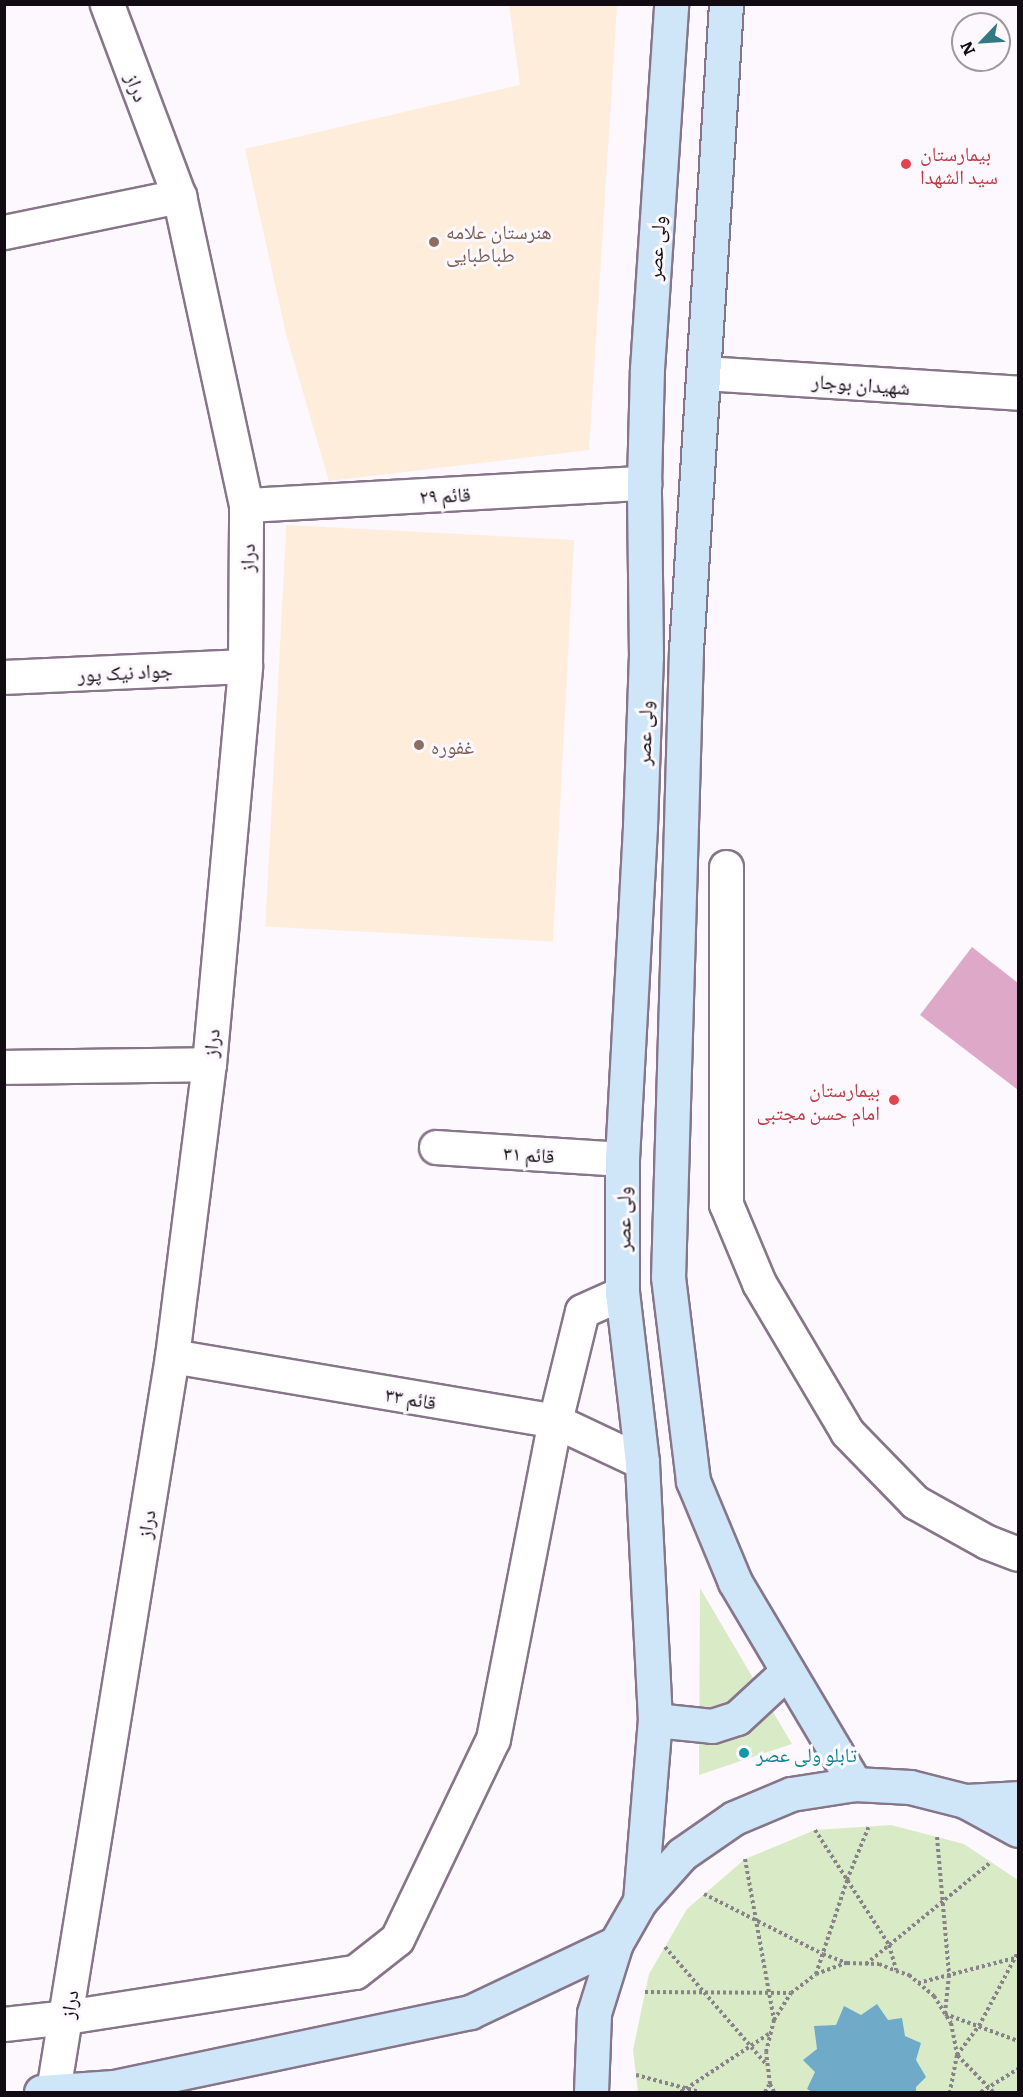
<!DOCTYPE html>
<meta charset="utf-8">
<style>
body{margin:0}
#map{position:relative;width:1023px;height:2097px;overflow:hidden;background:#fcf8fd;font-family:Literata,"Noto Naskh Arabic",serif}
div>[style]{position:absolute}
.education>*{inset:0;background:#fdedda;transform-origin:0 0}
.green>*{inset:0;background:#d8ebc6}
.water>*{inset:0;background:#6faac9}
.building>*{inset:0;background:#dea9c9}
.path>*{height:4px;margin-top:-2px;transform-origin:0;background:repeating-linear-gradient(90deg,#888289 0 3px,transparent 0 6px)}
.roads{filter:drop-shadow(2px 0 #87758a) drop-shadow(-2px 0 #87758a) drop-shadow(0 2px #87758a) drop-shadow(0 -2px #87758a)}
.minor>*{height:33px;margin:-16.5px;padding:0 16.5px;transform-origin:16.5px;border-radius:16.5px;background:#fff}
.major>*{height:33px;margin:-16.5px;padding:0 16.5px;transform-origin:16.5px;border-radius:16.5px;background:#cee6f8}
.dots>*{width:16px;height:16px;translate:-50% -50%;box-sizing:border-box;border:3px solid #fcf8fd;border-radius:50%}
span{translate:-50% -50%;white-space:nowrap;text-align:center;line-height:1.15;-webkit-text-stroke:6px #fcf8fd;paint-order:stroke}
.street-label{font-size:20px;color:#120b13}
.health-label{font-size:20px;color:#be3a42}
.left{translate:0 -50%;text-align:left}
.right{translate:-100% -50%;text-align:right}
.education-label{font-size:20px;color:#785e54}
.culture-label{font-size:20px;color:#0d838f}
.frame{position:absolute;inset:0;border:6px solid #120b13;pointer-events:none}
.north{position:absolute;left:951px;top:12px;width:60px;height:60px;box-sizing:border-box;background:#fcf8fd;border:2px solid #9e999f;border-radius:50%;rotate:245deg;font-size:16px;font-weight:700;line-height:24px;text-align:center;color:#120b13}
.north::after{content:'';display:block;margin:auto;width:21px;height:27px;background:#327885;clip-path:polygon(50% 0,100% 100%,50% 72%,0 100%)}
</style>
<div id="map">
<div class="education">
<div style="clip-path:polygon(509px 5px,617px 5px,589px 450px,329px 481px,286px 334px,245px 149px,520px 85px)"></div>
<div style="left:574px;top:540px;width:402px;height:288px;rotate:93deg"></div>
</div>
<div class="green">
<div style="clip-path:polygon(700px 1588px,792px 1744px,699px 1775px)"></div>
<div style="clip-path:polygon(891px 1825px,964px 1844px,1018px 1880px,1018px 2092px,638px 2092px,633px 2050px,649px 1974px,687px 1909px,745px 1859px,815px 1830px)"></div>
</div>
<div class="water">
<div style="clip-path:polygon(877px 2004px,888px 2020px,902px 2018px,905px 2036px,921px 2043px,916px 2060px,926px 2077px,916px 2087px,916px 2092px,812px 2092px,807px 2089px,815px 2072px,803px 2060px,817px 2049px,814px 2026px,836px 2025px,844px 2006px,861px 2015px)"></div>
</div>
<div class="building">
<div style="clip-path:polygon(972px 947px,1018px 983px,1018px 1090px,920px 1015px)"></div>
</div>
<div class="path">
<div style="left:815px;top:1830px;width:137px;rotate:57.2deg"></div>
<div style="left:889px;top:1945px;width:26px;rotate:74deg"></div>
<div style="left:937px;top:1837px;width:139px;rotate:85deg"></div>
<div style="left:949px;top:1975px;width:39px;rotate:96deg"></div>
<div style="left:945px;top:2014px;width:78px;rotate:20.3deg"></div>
<div style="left:745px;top:1859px;width:164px;rotate:79.8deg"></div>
<div style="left:704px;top:1894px;width:133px;rotate:26.8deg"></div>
<div style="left:823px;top:1954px;width:25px;rotate:21deg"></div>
<div style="left:665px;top:1947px;width:156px;rotate:49.2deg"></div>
<div style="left:866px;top:1964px;width:161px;rotate:-39.2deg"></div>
<div style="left:816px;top:1974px;width:99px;rotate:-71.7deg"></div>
<div style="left:847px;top:1880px;width:58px;rotate:-67.8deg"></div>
<div style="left:918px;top:1983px;width:100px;rotate:-14.5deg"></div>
<div style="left:645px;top:1992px;width:145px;rotate:0.4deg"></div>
<div style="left:636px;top:2075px;width:66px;rotate:14.9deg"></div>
<div style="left:681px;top:2092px;width:107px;rotate:-33.5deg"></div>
<div style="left:765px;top:2092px;width:8px;rotate:-60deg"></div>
<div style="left:774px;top:2092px;width:9px;rotate:-117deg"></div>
<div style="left:770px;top:2084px;width:32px;rotate:-97deg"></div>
<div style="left:766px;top:2052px;width:33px;rotate:-76deg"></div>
<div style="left:774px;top:2020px;width:32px;rotate:-58deg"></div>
<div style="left:791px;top:1993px;width:31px;rotate:-37deg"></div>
<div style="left:816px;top:1974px;width:33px;rotate:-20deg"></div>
<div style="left:847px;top:1963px;width:32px;rotate:2deg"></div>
<div style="left:879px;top:1964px;width:18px;rotate:22deg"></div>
<div style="left:896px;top:1971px;width:14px;rotate:17deg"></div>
<div style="left:909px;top:1975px;width:33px;rotate:40deg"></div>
<div style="left:934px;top:1996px;width:32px;rotate:58deg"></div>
<div style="left:951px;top:2023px;width:33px;rotate:79deg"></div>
<div style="left:957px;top:2055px;width:38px;rotate:101deg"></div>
<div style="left:981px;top:2092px;width:44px;rotate:-31.9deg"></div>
<div style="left:993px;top:2092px;width:52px;rotate:-134.2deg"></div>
<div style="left:957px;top:2055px;width:36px;rotate:-53deg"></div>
<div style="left:979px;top:2026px;width:84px;rotate:-62.2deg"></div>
</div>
<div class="roads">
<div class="minor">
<div style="left:4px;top:232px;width:179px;rotate:-11.6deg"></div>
<div style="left:704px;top:373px;width:315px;rotate:3.6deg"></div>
<div style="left:246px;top:505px;width:399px;rotate:-3.2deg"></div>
<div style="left:4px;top:677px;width:241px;rotate:-2.6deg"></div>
<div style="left:726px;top:867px;width:337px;rotate:90deg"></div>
<div style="left:726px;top:1204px;width:86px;rotate:67.3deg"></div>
<div style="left:759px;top:1283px;width:173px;rotate:59.4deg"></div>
<div style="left:847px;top:1432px;width:98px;rotate:45.8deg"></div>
<div style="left:915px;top:1502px;width:82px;rotate:29.1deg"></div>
<div style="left:987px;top:1542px;width:33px;rotate:21deg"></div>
<div style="left:4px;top:1067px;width:205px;rotate:-0.8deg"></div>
<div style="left:436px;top:1147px;width:186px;rotate:3.7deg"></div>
<div style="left:172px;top:1356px;width:388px;rotate:9.6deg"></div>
<div style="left:555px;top:1421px;width:96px;rotate:25.2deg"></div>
<div style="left:4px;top:2024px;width:62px;rotate:-6.4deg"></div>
<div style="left:66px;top:2017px;width:292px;rotate:-8.9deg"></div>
<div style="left:355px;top:1972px;width:53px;rotate:-38.2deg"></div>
<div style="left:397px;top:1939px;width:222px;rotate:-64.4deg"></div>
<div style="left:493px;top:1739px;width:324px;rotate:-79deg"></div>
<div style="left:555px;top:1421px;width:113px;rotate:-76.2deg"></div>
<div style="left:582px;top:1311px;width:44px;rotate:-24.2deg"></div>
<div style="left:53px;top:2091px;width:745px;rotate:-80.8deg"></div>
<div style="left:172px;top:1356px;width:294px;rotate:-82.8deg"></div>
<div style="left:209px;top:1064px;width:400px;rotate:-84.8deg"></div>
<div style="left:245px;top:666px;width:161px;rotate:-89.6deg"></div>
<div style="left:246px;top:505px;width:316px;rotate:-102.2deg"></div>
<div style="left:179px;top:196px;width:205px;rotate:-110.6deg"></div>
</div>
<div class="major">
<div style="left:726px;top:4px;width:647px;rotate:93.54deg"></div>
<div style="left:686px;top:650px;width:627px;rotate:91.64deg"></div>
<div style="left:668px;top:1277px;width:206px;rotate:83deg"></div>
<div style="left:693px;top:1481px;width:109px;rotate:67.4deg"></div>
<div style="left:735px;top:1582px;width:235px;rotate:59.3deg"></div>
<div style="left:655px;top:1720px;width:57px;rotate:6deg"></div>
<div style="left:712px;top:1726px;width:26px;rotate:-18deg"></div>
<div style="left:737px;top:1718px;width:69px;rotate:-42.7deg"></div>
<div style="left:965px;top:1801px;width:53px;rotate:-3.2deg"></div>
<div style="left:640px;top:1901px;width:182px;rotate:-85.3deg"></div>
<div style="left:655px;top:1720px;width:258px;rotate:-92.9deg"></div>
<div style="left:642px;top:1462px;width:170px;rotate:-96.7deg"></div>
<div style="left:622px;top:1293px;width:134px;rotate:-90deg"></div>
<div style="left:622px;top:1159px;width:333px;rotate:-86.9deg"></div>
<div style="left:640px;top:826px;width:169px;rotate:-88deg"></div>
<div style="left:646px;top:657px;width:174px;rotate:-90.7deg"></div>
<div style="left:644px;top:483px;width:114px;rotate:-88.5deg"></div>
<div style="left:647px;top:369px;width:366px;rotate:-86.2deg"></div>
<div style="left:41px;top:2092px;width:73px;rotate:-3.9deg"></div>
<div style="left:114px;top:2087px;width:364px;rotate:-11.9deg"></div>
<div style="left:470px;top:2012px;width:161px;rotate:-25.3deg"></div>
<div style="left:591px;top:2092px;width:79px;rotate:-87.8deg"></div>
<div style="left:594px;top:2013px;width:73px;rotate:-72.6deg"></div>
<div style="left:616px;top:1943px;width:48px;rotate:-60.3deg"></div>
<div style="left:640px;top:1901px;width:63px;rotate:-48.2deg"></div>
<div style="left:682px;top:1854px;width:63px;rotate:-34.7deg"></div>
<div style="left:734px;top:1818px;width:62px;rotate:-22.8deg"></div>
<div style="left:791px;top:1794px;width:65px;rotate:-8.9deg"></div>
<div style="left:855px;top:1784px;width:55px;rotate:3.1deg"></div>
<div style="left:910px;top:1787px;width:57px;rotate:14.3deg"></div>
<div style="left:965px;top:1801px;width:60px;rotate:28.7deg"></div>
</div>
</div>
<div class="dots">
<div style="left:906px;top:164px;background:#e0444e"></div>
<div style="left:434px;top:242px;background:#8d6e63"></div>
<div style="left:419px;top:745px;background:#8d6e63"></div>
<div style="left:894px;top:1100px;background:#e0444e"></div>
<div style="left:744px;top:1753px;background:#0f9aa8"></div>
</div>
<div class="street-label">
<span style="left:138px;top:87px;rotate:69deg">دراز</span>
<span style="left:655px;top:248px;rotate:-86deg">ولی عصر</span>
<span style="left:861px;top:383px;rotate:4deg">شهیدان بوجار</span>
<span style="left:445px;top:494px;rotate:-3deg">قائم ۲۹</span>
<span style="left:246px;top:558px;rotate:-89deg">دراز</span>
<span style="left:125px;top:671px;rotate:-3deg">جواد نیک پور</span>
<span style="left:643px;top:733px;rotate:-88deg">ولی عصر</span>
<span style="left:210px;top:1043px;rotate:-85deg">دراز</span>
<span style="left:529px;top:1153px;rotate:4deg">قائم ۳۱</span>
<span style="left:622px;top:1219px;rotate:-90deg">ولی عصر</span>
<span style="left:411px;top:1397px;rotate:10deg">قائم ۳۳</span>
<span style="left:145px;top:1524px;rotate:-81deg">دراز</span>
<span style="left:68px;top:2004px;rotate:-81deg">دراز</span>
</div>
<div class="health-label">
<span class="left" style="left:920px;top:164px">بیمارستان<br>سید الشهدا</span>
<span class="right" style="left:880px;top:1100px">بیمارستان<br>امام حسن مجتبی</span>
</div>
<div class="education-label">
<span class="left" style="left:446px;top:242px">هنرستان علامه<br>طباطبایی</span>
<span class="left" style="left:431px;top:745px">غفوره</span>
</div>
<div class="culture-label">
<span class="left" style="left:756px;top:1753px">تابلو ولی عصر</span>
</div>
<div class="frame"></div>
<div class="north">N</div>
</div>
